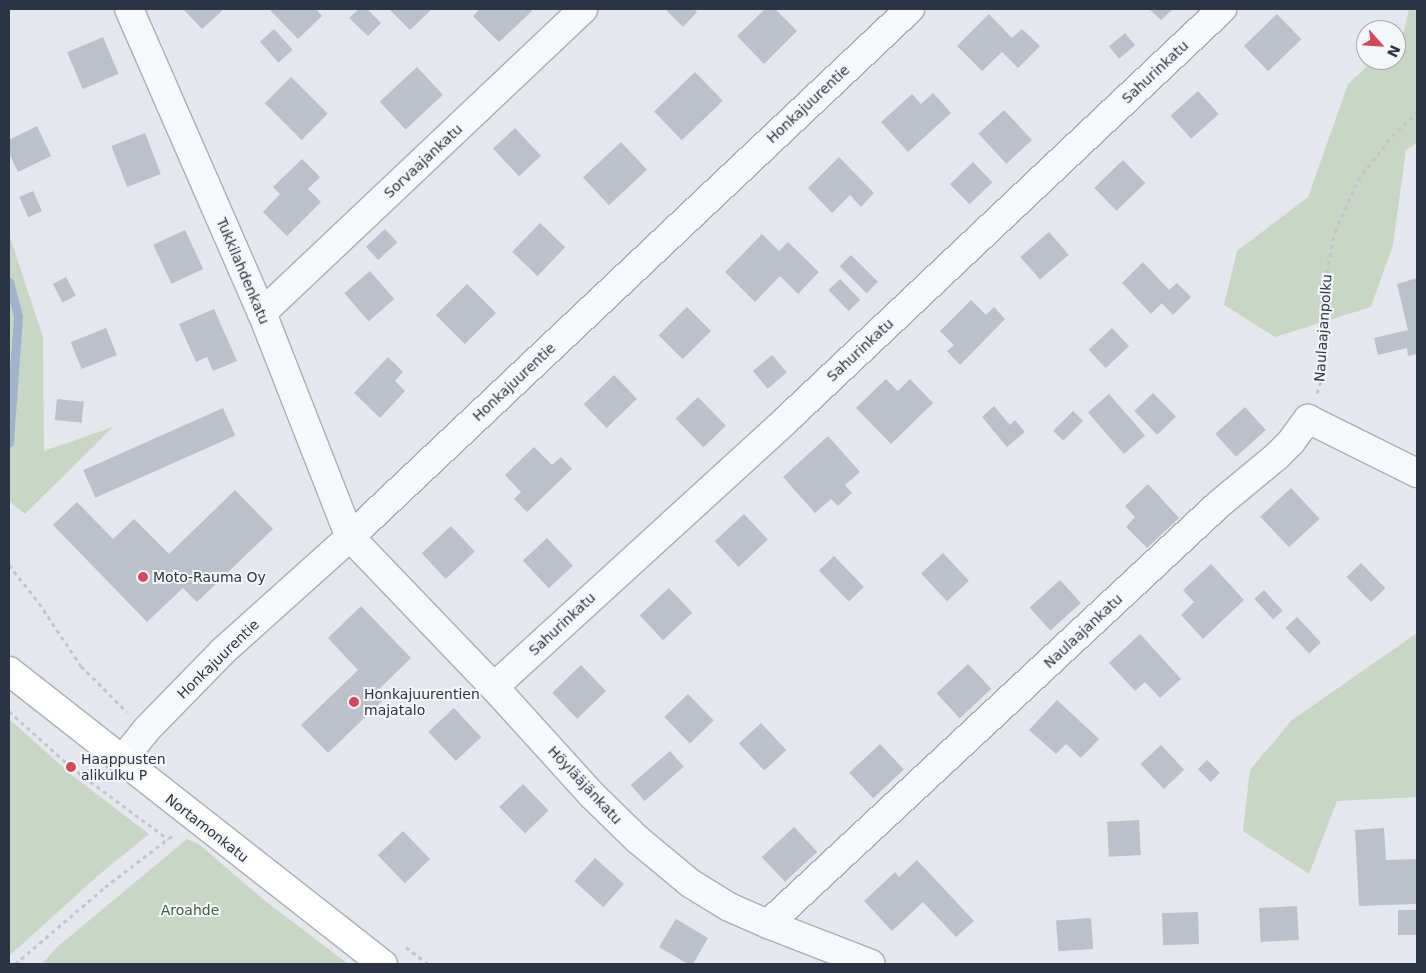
<!DOCTYPE html>
<meta charset="utf-8">
<style>
body{margin:0}
#map{position:relative;width:1426px;height:973px;overflow:hidden;background:#e4e7ec;font-family:"DejaVu Sans",sans-serif}
div>[style]{position:absolute}
.green>*{inset:0;background:#c9d6c5}
.stream>*{height:9px;margin:-4.5px;padding:0 4.5px;transform-origin:4.5px;border-radius:4.5px;background:#9fb4cc}
.building>*{inset:0;background:#bbc0ca;transform-origin:0 0}
.path>*{height:3px;margin-top:-1.5px;transform-origin:0;background:repeating-linear-gradient(90deg,#c2c5cb 0 4px,transparent 0 8px)}
.roads{filter:drop-shadow(1px 0 #a9aeb7) drop-shadow(-1px 0 #a9aeb7) drop-shadow(0 1px #a9aeb7) drop-shadow(0 -1px #a9aeb7)}
.street>*{height:28px;margin:-14px;padding:0 14px;transform-origin:14px;border-radius:14px;background:#f7f8fa}
.secondary>*{height:28px;margin:-14px;padding:0 14px;transform-origin:14px;border-radius:14px;background:#fff}
.dots>*{width:14px;height:14px;translate:-50% -50%;box-sizing:border-box;border:2px solid #f4f6f9;border-radius:50%}
span{translate:-50% -50%;white-space:nowrap;text-align:center;line-height:1.15;-webkit-text-stroke:4px #f4f6f9;paint-order:stroke}
.street-label{font-size:14px;color:#2b3445}
.poi-label{font-size:14px;color:#2b3445}
.left{translate:0 -50%;text-align:left}
.park-label{font-size:14px;color:#3f6138}
.frame{position:absolute;inset:0;border:10px solid #2b3445;pointer-events:none}
.north{position:absolute;left:1356px;top:20px;width:50px;height:50px;box-sizing:border-box;background:#f4f6f9;border:1px solid #a4a8b1;border-radius:50%;rotate:116deg;font-size:14px;font-weight:700;line-height:20px;text-align:center;color:#2b3445}
.north::after{content:'';display:block;margin:auto;width:18px;height:22px;background:#d1495b;clip-path:polygon(50% 0,100% 100%,50% 72%,0 100%)}
</style>
<div id="map">
<div class="green">
<div style="clip-path:polygon(1409px 9px,1417px 9px,1417px 143px,1406px 150px,1393px 245px,1371px 307px,1275px 337px,1224px 305px,1237px 251px,1308px 197px,1348px 84px,1374px 60px,1396px 60px,1396px 38px,1404px 31px)"></div>
<div style="clip-path:polygon(9px 234px,43px 337px,44px 451px,113px 427px,25px 514px,9px 501px)"></div>
<div style="clip-path:polygon(1417px 633px,1417px 797px,1337px 801px,1309px 874px,1243px 831px,1250px 770px,1292px 720px)"></div>
<div style="clip-path:polygon(9px 719px,73px 776px,149px 834px,101px 873px,9px 956px)"></div>
<div style="clip-path:polygon(187px 839px,200px 845px,264px 900px,348px 964px,42px 964px,56px 948px)"></div>
</div>
<div class="stream">
<div style="left:9px;top:282px;width:35px;rotate:75deg"></div>
<div style="left:18px;top:316px;width:127px;rotate:94.1deg"></div>
</div>
<div class="building">
<div style="clip-path:polygon(183px 9px,224px 9px,202px 29px)"></div>
<div style="clip-path:polygon(269px 9px,316px 9px,322px 16px,298px 39px)"></div>
<div style="clip-path:polygon(359px 9px,367px 9px,381px 23px,368px 36px,349px 18px)"></div>
<div style="clip-path:polygon(389px 9px,432px 9px,410px 30px)"></div>
<div style="clip-path:polygon(480px 9px,529px 9px,532px 11px,499px 42px,473px 16px)"></div>
<div style="clip-path:polygon(665px 9px,694px 9px,697px 12px,683px 27px)"></div>
<div style="clip-path:polygon(765px 9px,775px 9px,797px 31px,764px 64px,737px 36px)"></div>
<div style="clip-path:polygon(1149px 9px,1173px 9px,1161px 20px)"></div>
<div style="clip-path:polygon(989px 14px,1012px 38px,1022px 29px,1040px 46px,1018px 68px,1002px 52px,982px 71px,957px 46px)"></div>
<div style="left:1277px;top:14px;width:35px;height:46px;rotate:46deg"></div>
<div style="left:274px;top:29px;width:28px;height:19px;rotate:48deg"></div>
<div style="left:1125px;top:33px;width:16px;height:21px;rotate:50deg"></div>
<div style="left:103px;top:37px;width:40px;height:39px;rotate:67deg"></div>
<div style="left:417px;top:67px;width:38px;height:51px;rotate:47deg"></div>
<div style="left:695px;top:72px;width:40px;height:57px;rotate:46deg"></div>
<div style="left:291px;top:77px;width:52px;height:37px;rotate:45deg"></div>
<div style="left:1198px;top:91px;width:31px;height:37px;rotate:48deg"></div>
<div style="clip-path:polygon(933px 93px,951px 113px,908px 152px,881px 122px,912px 94px,921px 104px)"></div>
<div style="left:1004px;top:110px;width:41px;height:35px;rotate:47deg"></div>
<div style="clip-path:polygon(37px 126px,51px 156px,18px 172px,9px 153px,9px 140px)"></div>
<div style="left:515px;top:128px;width:38px;height:30px;rotate:47deg"></div>
<div style="left:145px;top:133px;width:44px;height:36px;rotate:69deg"></div>
<div style="left:621px;top:142px;width:38px;height:52px;rotate:47deg"></div>
<div style="clip-path:polygon(839px 157px,874px 193px,861px 207px,850px 195px,832px 213px,808px 188px)"></div>
<div style="clip-path:polygon(302px 159px,320px 177px,308px 189px,321px 202px,287px 236px,263px 212px,280px 194px,273px 187px)"></div>
<div style="left:1123px;top:160px;width:32px;height:40px;rotate:46deg"></div>
<div style="left:973px;top:162px;width:28px;height:32px;rotate:46deg"></div>
<div style="left:33px;top:191px;width:22px;height:15px;rotate:66deg"></div>
<div style="left:540px;top:223px;width:35px;height:40px;rotate:44deg"></div>
<div style="left:385px;top:229px;width:18px;height:26px;rotate:47deg"></div>
<div style="left:185px;top:230px;width:43px;height:35px;rotate:65deg"></div>
<div style="left:1049px;top:232px;width:30px;height:38px;rotate:49deg"></div>
<div style="clip-path:polygon(762px 234px,779px 251px,788px 242px,819px 272px,798px 294px,780px 276px,755px 302px,725px 272px)"></div>
<div style="left:851px;top:255px;width:38px;height:16px;rotate:45deg"></div>
<div style="clip-path:polygon(1143px 262px,1169px 290px,1177px 283px,1191px 297px,1173px 315px,1162px 303px,1151px 314px,1122px 283px)"></div>
<div style="left:370px;top:271px;width:37px;height:34px;rotate:49deg"></div>
<div style="left:66px;top:277px;width:21px;height:15px;rotate:62deg"></div>
<div style="clip-path:polygon(1417px 278px,1417px 354px,1408px 356px,1407px 348px,1378px 355px,1374px 338px,1408px 330px,1397px 284px)"></div>
<div style="left:840px;top:279px;width:29px;height:16px;rotate:46deg"></div>
<div style="left:467px;top:284px;width:41px;height:44px;rotate:45deg"></div>
<div style="clip-path:polygon(971px 300px,986px 315px,994px 307px,1005px 319px,960px 365px,947px 351px,954px 345px,940px 331px)"></div>
<div style="left:687px;top:307px;width:34px;height:40px;rotate:45deg"></div>
<div style="clip-path:polygon(214px 309px,237px 361px,213px 371px,207px 357px,196px 362px,179px 324px)"></div>
<div style="left:106px;top:328px;width:29px;height:38px;rotate:68deg"></div>
<div style="left:1112px;top:328px;width:25px;height:32px;rotate:47deg"></div>
<div style="left:772px;top:355px;width:23px;height:25px;rotate:50deg"></div>
<div style="clip-path:polygon(388px 357px,403px 372px,395px 381px,405px 391px,380px 418px,354px 393px)"></div>
<div style="left:614px;top:375px;width:33px;height:42px;rotate:46deg"></div>
<div style="clip-path:polygon(886px 379px,898px 391px,910px 379px,933px 403px,891px 444px,856px 408px)"></div>
<div style="left:1153px;top:393px;width:33px;height:26px;rotate:46deg"></div>
<div style="left:1109px;top:394px;width:55px;height:28px;rotate:49deg"></div>
<div style="left:698px;top:397px;width:40px;height:31px;rotate:46deg"></div>
<div style="left:57px;top:399px;width:27px;height:21px;rotate:6deg"></div>
<div style="clip-path:polygon(994px 406px,1010px 425px,1015px 420px,1025px 432px,1007px 447px,982px 417px)"></div>
<div style="left:1245px;top:407px;width:31px;height:40px;rotate:48deg"></div>
<div style="left:223px;top:408px;width:30px;height:153px;rotate:66deg"></div>
<div style="left:1073px;top:411px;width:14px;height:28px;rotate:45deg"></div>
<div style="clip-path:polygon(828px 436px,860px 472px,845px 485px,852px 493px,838px 506px,831px 499px,815px 513px,783px 477px)"></div>
<div style="clip-path:polygon(534px 447px,552px 465px,561px 457px,572px 469px,527px 512px,514px 499px,521px 492px,505px 475px)"></div>
<div style="clip-path:polygon(1148px 484px,1179px 518px,1147px 548px,1126px 527px,1135px 517px,1125px 506px)"></div>
<div style="left:1291px;top:488px;width:42px;height:42px;rotate:47deg"></div>
<div style="clip-path:polygon(235px 490px,273px 529px,197px 602px,183px 588px,147px 622px,53px 525px,77px 502px,113px 539px,134px 519px,169px 554px)"></div>
<div style="left:744px;top:514px;width:35px;height:40px;rotate:47deg"></div>
<div style="left:451px;top:526px;width:35px;height:40px;rotate:47deg"></div>
<div style="left:547px;top:538px;width:38px;height:33px;rotate:47deg"></div>
<div style="left:943px;top:553px;width:38px;height:30px;rotate:47deg"></div>
<div style="left:834px;top:556px;width:43px;height:21px;rotate:46deg"></div>
<div style="left:1361px;top:563px;width:35px;height:20px;rotate:46deg"></div>
<div style="clip-path:polygon(1211px 564px,1244px 600px,1203px 639px,1181px 615px,1194px 602px,1183px 590px)"></div>
<div style="left:1060px;top:580px;width:31px;height:41px;rotate:48deg"></div>
<div style="left:669px;top:588px;width:34px;height:40px;rotate:47deg"></div>
<div style="left:1264px;top:590px;width:28px;height:13px;rotate:48deg"></div>
<div style="clip-path:polygon(361px 606px,411px 658px,376px 692px,383px 700px,328px 753px,301px 725px,358px 670px,328px 638px)"></div>
<div style="left:1297px;top:617px;width:35px;height:16px;rotate:47deg"></div>
<div style="clip-path:polygon(1140px 634px,1181px 679px,1160px 698px,1145px 682px,1135px 691px,1109px 663px)"></div>
<div style="left:968px;top:664px;width:34px;height:43px;rotate:47deg"></div>
<div style="left:581px;top:665px;width:36px;height:40px;rotate:46deg"></div>
<div style="left:688px;top:694px;width:37px;height:33px;rotate:46deg"></div>
<div style="clip-path:polygon(1057px 700px,1099px 739px,1081px 758px,1066px 744px,1056px 754px,1029px 730px)"></div>
<div style="left:454px;top:708px;width:40px;height:35px;rotate:47deg"></div>
<div style="left:761px;top:723px;width:37px;height:30px;rotate:47deg"></div>
<div style="left:880px;top:744px;width:35px;height:42px;rotate:47deg"></div>
<div style="left:1161px;top:745px;width:34px;height:28px;rotate:47deg"></div>
<div style="left:670px;top:751px;width:21px;height:52px;rotate:49deg"></div>
<div style="left:1207px;top:760px;width:18px;height:13px;rotate:45deg"></div>
<div style="left:523px;top:784px;width:37px;height:33px;rotate:46deg"></div>
<div style="left:1139px;top:820px;width:35px;height:32px;rotate:87deg"></div>
<div style="left:794px;top:827px;width:34px;height:44px;rotate:47deg"></div>
<div style="clip-path:polygon(1384px 828px,1386px 860px,1417px 859px,1417px 904px,1359px 906px,1355px 830px)"></div>
<div style="left:403px;top:831px;width:39px;height:35px;rotate:46deg"></div>
<div style="left:595px;top:858px;width:39px;height:31px;rotate:42deg"></div>
<div style="clip-path:polygon(917px 860px,974px 921px,956px 937px,923px 902px,892px 931px,864px 901px,895px 872px,899px 877px)"></div>
<div style="left:1297px;top:906px;width:34px;height:38px;rotate:87deg"></div>
<div style="left:1417px;top:910px;width:25px;height:19px;rotate:90deg"></div>
<div style="left:1198px;top:912px;width:32px;height:36px;rotate:88deg"></div>
<div style="left:1091px;top:918px;width:31px;height:35px;rotate:86deg"></div>
<div style="clip-path:polygon(676px 919px,708px 938px,693px 964px,688px 964px,659px 947px)"></div>
</div>
<div class="path">
<div style="left:1317px;top:393px;width:16px;rotate:-72deg"></div>
<div style="left:1322px;top:378px;width:40px;rotate:-91.4deg"></div>
<div style="left:1321px;top:338px;width:58px;rotate:-86.1deg"></div>
<div style="left:1325px;top:280px;width:50px;rotate:-78.5deg"></div>
<div style="left:1335px;top:231px;width:56px;rotate:-65.7deg"></div>
<div style="left:1358px;top:180px;width:56px;rotate:-52.3deg"></div>
<div style="left:1392px;top:136px;width:34px;rotate:-43deg"></div>
<div style="left:9px;top:565px;width:48px;rotate:51.7deg"></div>
<div style="left:39px;top:603px;width:76px;rotate:56.3deg"></div>
<div style="left:81px;top:666px;width:65px;rotate:45deg"></div>
<div style="left:9px;top:711px;width:84px;rotate:42.1deg"></div>
<div style="left:71px;top:767px;width:121px;rotate:36.6deg"></div>
<div style="left:406px;top:947px;width:28px;rotate:38deg"></div>
<div style="left:15px;top:964px;width:118px;rotate:-40.5deg"></div>
<div style="left:105px;top:887px;width:86px;rotate:-37.4deg"></div>
</div>
<div class="roads">
<div class="street">
<div style="left:129px;top:9px;width:332px;rotate:66.4deg"></div>
<div style="left:262px;top:313px;width:241px;rotate:68.6deg"></div>
<div style="left:350px;top:537px;width:208px;rotate:46.2deg"></div>
<div style="left:494px;top:687px;width:146px;rotate:47.8deg"></div>
<div style="left:592px;top:795px;width:63px;rotate:44.4deg"></div>
<div style="left:637px;top:839px;width:69px;rotate:39.7deg"></div>
<div style="left:690px;top:883px;width:46px;rotate:31.6deg"></div>
<div style="left:729px;top:907px;width:43px;rotate:23.6deg"></div>
<div style="left:768px;top:924px;width:110px;rotate:21.2deg"></div>
<div style="left:262px;top:313px;width:442px;rotate:-43.4deg"></div>
<div style="left:494px;top:687px;width:394px;rotate:-42.4deg"></div>
<div style="left:785px;top:421px;width:601px;rotate:-43.31deg"></div>
<div style="left:122px;top:760px;width:38px;rotate:-51deg"></div>
<div style="left:146px;top:730px;width:110px;rotate:-45.7deg"></div>
<div style="left:223px;top:651px;width:171px;rotate:-41.9deg"></div>
<div style="left:350px;top:537px;width:770px;rotate:-43.32deg"></div>
<div style="left:768px;top:924px;width:616px;rotate:-42.96deg"></div>
<div style="left:1219px;top:504px;width:75px;rotate:-39.6deg"></div>
<div style="left:1277px;top:456px;width:20px;rotate:-45deg"></div>
<div style="left:1291px;top:442px;width:29px;rotate:-54deg"></div>
<div style="left:1308px;top:419px;width:122px;rotate:26.4deg"></div>
</div>
<div class="secondary">
<div style="left:9px;top:671px;width:475px;rotate:38.1deg"></div>
</div>
</div>
<div class="dots">
<div style="left:143px;top:577px;background:#d1495b"></div>
<div style="left:354px;top:702px;background:#d1495b"></div>
<div style="left:71px;top:767px;background:#d1495b"></div>
</div>
<div class="street-label">
<span style="left:1155px;top:72px;rotate:-43deg">Sahurinkatu</span>
<span style="left:808px;top:104px;rotate:-43deg">Honkajuurentie</span>
<span style="left:423px;top:161px;rotate:-43deg">Sorvaajankatu</span>
<span style="left:243px;top:271px;rotate:67deg">Tukkilahdenkatu</span>
<span style="left:1323px;top:328px;rotate:-86deg">Naulaajanpolku</span>
<span style="left:860px;top:350px;rotate:-43deg">Sahurinkatu</span>
<span style="left:514px;top:382px;rotate:-43deg">Honkajuurentie</span>
<span style="left:562px;top:624px;rotate:-43deg">Sahurinkatu</span>
<span style="left:1083px;top:631px;rotate:-43deg">Naulaajankatu</span>
<span style="left:218px;top:659px;rotate:-44deg">Honkajuurentie</span>
<span style="left:585px;top:785px;rotate:47deg">Höylääjänkatu</span>
<span style="left:207px;top:828px;rotate:38deg">Nortamonkatu</span>
</div>
<div class="poi-label">
<span class="left" style="left:153px;top:577px">Moto-Rauma Oy</span>
<span class="left" style="left:364px;top:702px">Honkajuurentien<br>majatalo</span>
<span class="left" style="left:81px;top:767px">Haappusten<br>alikulku P</span>
</div>
<div class="park-label">
<span style="left:190px;top:910px">Aroahde</span>
</div>
<div class="frame"></div>
<div class="north">N</div>
</div>
